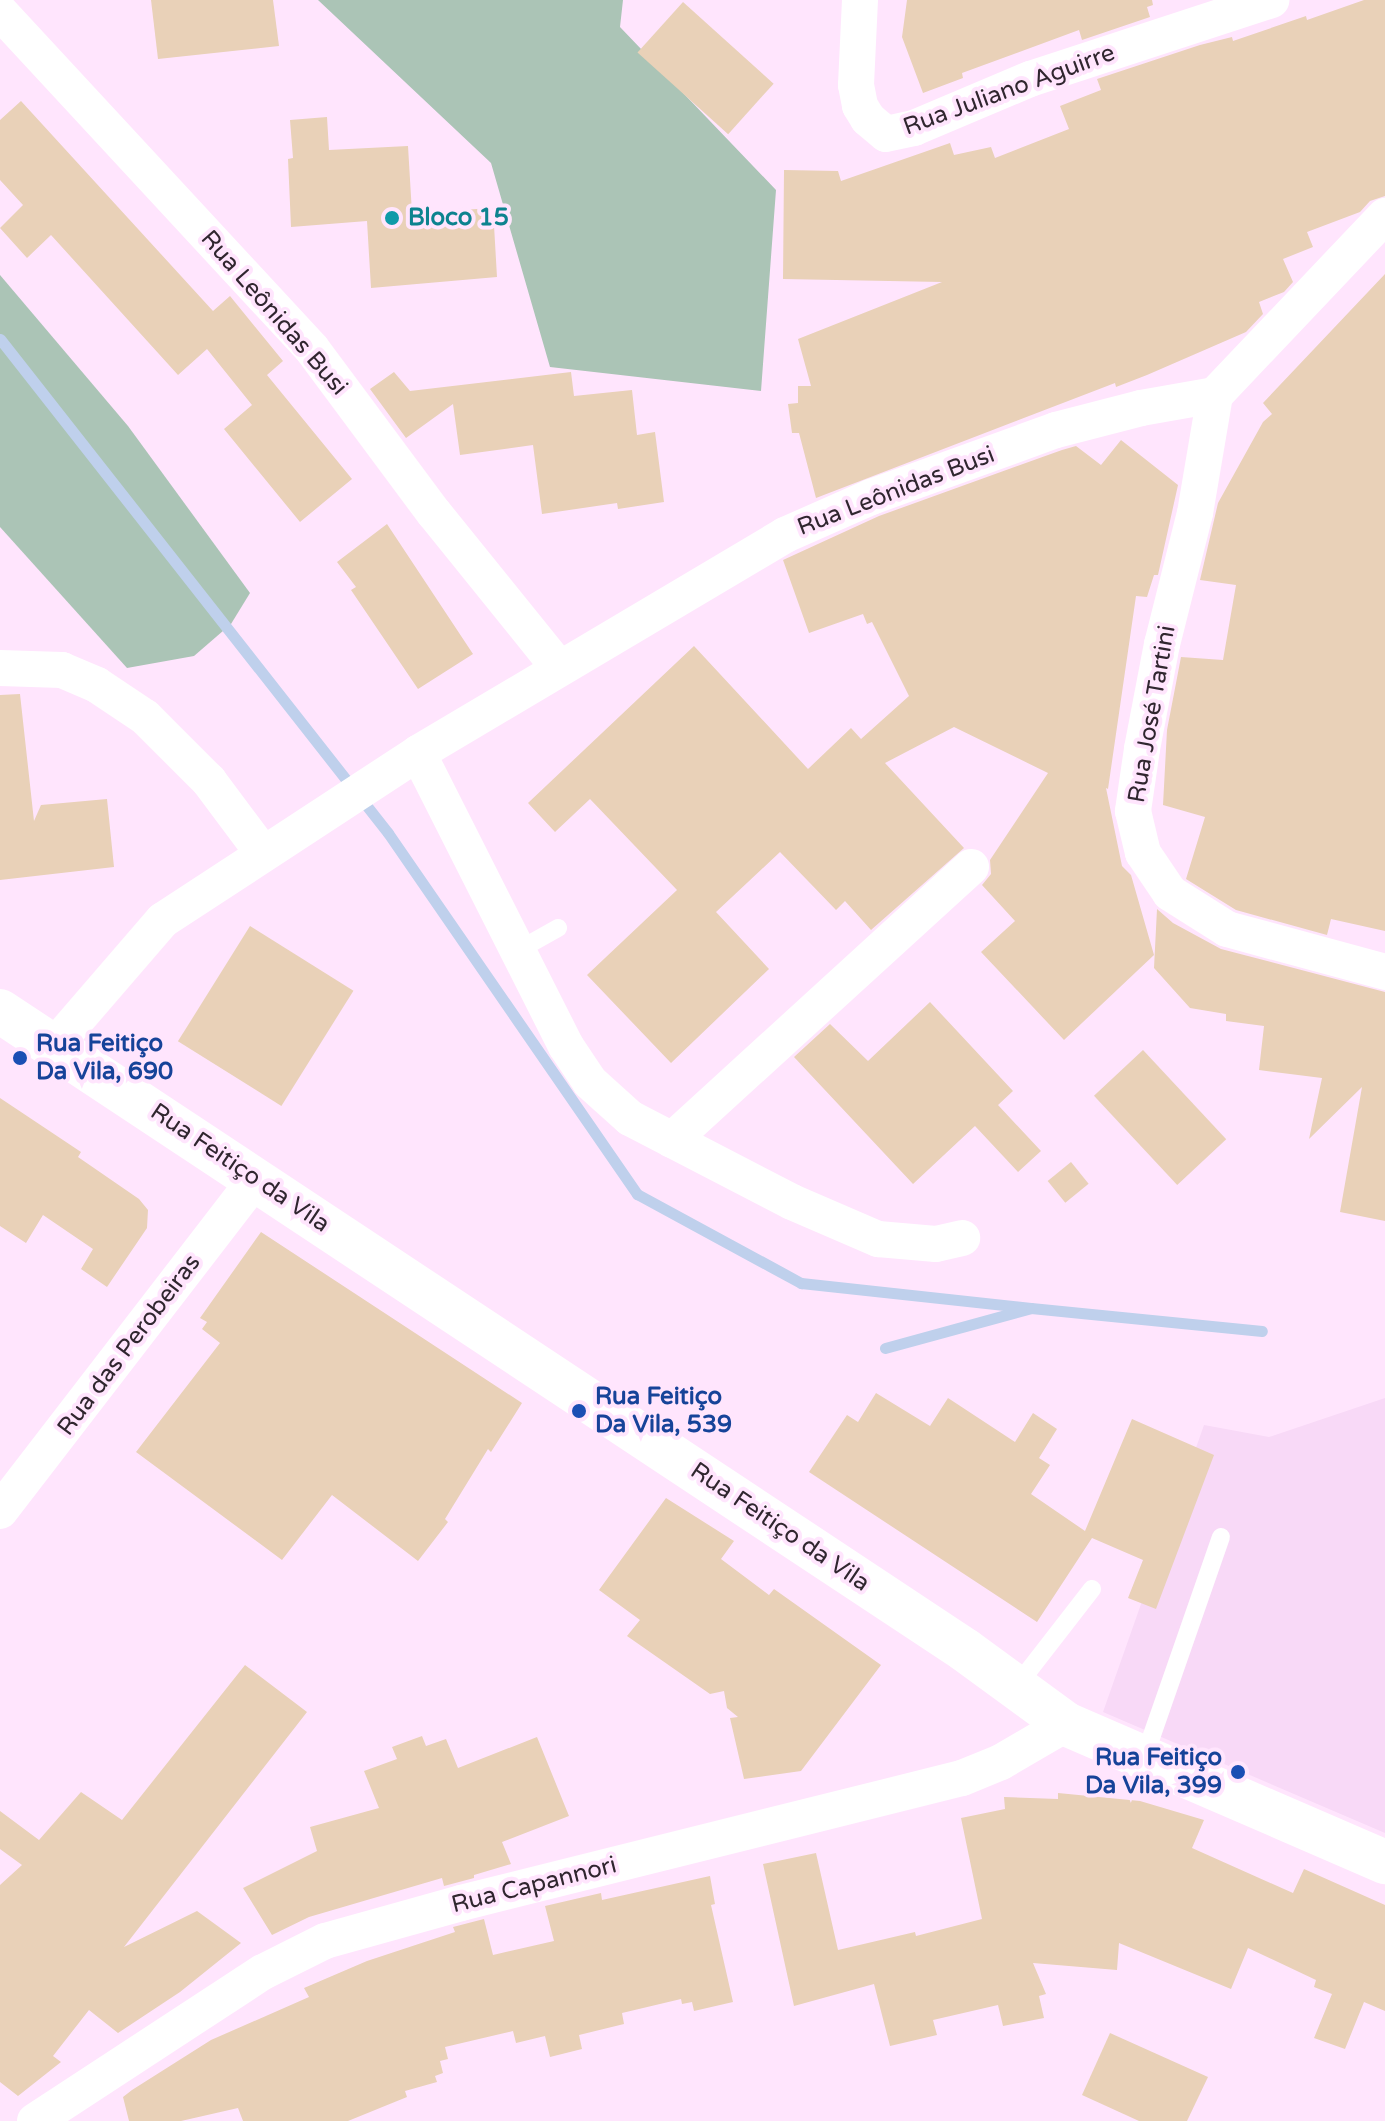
<!DOCTYPE html>
<meta charset="utf-8">
<style>
body{margin:0}
#map{position:relative;width:1385px;height:2121px;overflow:hidden;background:#ffe5fd;font-family:"Varela Round",sans-serif}
div>[style]{position:absolute}
.built>*{inset:0;background:#f8d9f7}
.green>*{inset:0;background:#abc4b6}
.stream>*{height:11px;margin:-5.5px;padding:0 5.5px;transform-origin:5.5px;border-radius:5.5px;background:#bfd0ec}
.building>*{inset:0;background:#e9d1b8;transform-origin:0 0}
.lane>*{height:18px;margin:-9px;padding:0 9px;transform-origin:9px;border-radius:9px;background:#fff}
.street>*{height:36px;margin:-18px;padding:0 18px;transform-origin:18px;border-radius:18px;background:#fff}
.secondary>*{height:44px;margin:-22px;padding:0 22px;transform-origin:22px;border-radius:22px;background:#fff}
.dots>*{width:22px;height:22px;translate:-50% -50%;box-sizing:border-box;border:4px solid #ffe5fd;border-radius:50%}
span{translate:-50% -50%;white-space:nowrap;text-align:center;line-height:1.15;-webkit-text-stroke:8px #ffe5fd;paint-order:stroke}
.street-label{font-size:24px;color:#30262f}
.culture-label{font-size:24px;color:#0d838f;font-weight:700}
.left{translate:0 -50%;text-align:left}
.transit-label{font-size:24px;color:#164399;font-weight:700}
.right{translate:-100% -50%;text-align:right}
</style>
<div id="map">
<div class="built">
<div style="clip-path:polygon(1385px 1398px,1385px 1833px,1103px 1712px,1204px 1425px,1269px 1437px)"></div>
</div>
<div class="green">
<div style="clip-path:polygon(318px 0,623px 0,620px 27px,776px 190px,761px 391px,550px 367px,491px 163px)"></div>
<div style="clip-path:polygon(0 275px,128px 426px,250px 593px,231px 624px,194px 656px,127px 668px,0 527px)"></div>
</div>
<div class="stream">
<div style="left:0;top:339px;width:628px;rotate:51.85deg"></div>
<div style="left:388px;top:833px;width:439px;rotate:55.4deg"></div>
<div style="left:637px;top:1194px;width:187px;rotate:28.5deg"></div>
<div style="left:801px;top:1283px;width:231px;rotate:6.2deg"></div>
<div style="left:885px;top:1348px;width:151px;rotate:-15.3deg"></div>
<div style="left:1031px;top:1308px;width:232px;rotate:5.7deg"></div>
</div>
<div class="building">
<div style="clip-path:polygon(151px 0,273px 0,279px 46px,158px 59px)"></div>
<div style="clip-path:polygon(907px 0,1152px 0,1153px 5px,1147px 7px,1150px 17px,1082px 40px,1079px 30px,962px 73px,963px 78px,923px 93px,902px 37px)"></div>
<div style="clip-path:polygon(1364px 0,1385px 0,1385px 196px,1370px 201px,1360px 212px,1307px 232px,1313px 247px,1283px 259px,1293px 282px,1284px 292px,1259px 302px,1263px 314px,1246px 332px,1147px 375px,1116px 387px,1115px 383px,816px 498px,799px 433px,792px 433px,788px 404px,798px 403px,798px 386px,811px 386px,798px 339px,942px 282px,783px 279px,784px 170px,838px 171px,841px 181px,950px 143px,954px 155px,991px 147px,995px 158px,1069px 129px,1060px 106px,1101px 90px,1097px 79px,1200px 45px,1232px 37px,1233px 41px,1306px 16px,1307px 20px)"></div>
<div style="left:683px;top:2px;width:122px;height:68px;rotate:42deg"></div>
<div style="clip-path:polygon(21px 101px,213px 311px,230px 296px,283px 361px,267px 375px,352px 479px,300px 522px,224px 429px,252px 405px,207px 349px,178px 375px,51px 235px,27px 258px,0 228px,23px 205px,0 180px,0 120px)"></div>
<div style="clip-path:polygon(327px 117px,329px 150px,408px 146px,412px 213px,493px 208px,497px 277px,371px 288px,367px 221px,291px 227px,288px 159px,293px 158px,290px 120px)"></div>
<div style="clip-path:polygon(1385px 274px,1385px 931px,1331px 919px,1327px 935px,1236px 910px,1186px 879px,1205px 817px,1163px 805px,1167px 730px,1181px 657px,1223px 660px,1236px 585px,1200px 580px,1218px 503px,1263px 422px,1272px 414px,1263px 403px)"></div>
<div style="clip-path:polygon(394px 372px,410px 391px,571px 372px,574px 396px,632px 390px,637px 435px,655px 432px,664px 502px,618px 509px,617px 503px,542px 514px,533px 445px,460px 455px,453px 404px,406px 438px,370px 389px)"></div>
<div style="clip-path:polygon(1121px 440px,1178px 485px,1158px 575px,1154px 575px,1147px 597px,1136px 596px,1108px 789px,1106px 788px,1122px 866px,1131px 875px,1154px 955px,1064px 1040px,981px 952px,1015px 921px,982px 885px,991px 874px,990px 860px,1048px 773px,954px 727px,885px 763px,964px 848px,871px 930px,845px 901px,836px 910px,780px 852px,716px 912px,769px 969px,671px 1063px,587px 975px,677px 890px,590px 799px,555px 832px,528px 803px,694px 646px,808px 769px,851px 728px,861px 739px,909px 696px,872px 622px,867px 624px,863px 614px,809px 633px,783px 560px,879px 516px,1062px 450px,1076px 446px,1101px 465px)"></div>
<div style="clip-path:polygon(387px 524px,473px 654px,418px 689px,351px 590px,356px 587px,337px 562px)"></div>
<div style="clip-path:polygon(20px 694px,34px 821px,41px 805px,107px 799px,114px 867px,0 880px,0 695px)"></div>
<div style="clip-path:polygon(1157px 909px,1173px 923px,1221px 949px,1385px 992px,1385px 1221px,1340px 1212px,1362px 1087px,1309px 1139px,1322px 1078px,1259px 1070px,1264px 1026px,1226px 1021px,1226px 1014px,1190px 1008px,1154px 968px)"></div>
<div style="left:250px;top:926px;width:122px;height:136px;rotate:32deg"></div>
<div style="clip-path:polygon(930px 1002px,1013px 1091px,998px 1105px,1041px 1151px,1018px 1172px,975px 1126px,913px 1184px,794px 1057px,830px 1024px,868px 1061px)"></div>
<div style="left:1143px;top:1050px;width:122px;height:67px;rotate:47deg"></div>
<div style="clip-path:polygon(0 1098px,81px 1152px,78px 1157px,139px 1199px,148px 1210px,147px 1228px,107px 1287px,81px 1269px,93px 1249px,43px 1215px,26px 1243px,0 1226px)"></div>
<div style="left:1071px;top:1162px;width:28px;height:30px;rotate:51deg"></div>
<div style="clip-path:polygon(261px 1232px,522px 1403px,491px 1452px,488px 1449px,445px 1519px,448px 1522px,418px 1561px,332px 1495px,282px 1560px,136px 1452px,220px 1343px,202px 1329px,207px 1322px,200px 1318px)"></div>
<div style="clip-path:polygon(876px 1393px,930px 1426px,948px 1398px,1015px 1442px,1033px 1413px,1057px 1429px,1039px 1458px,1050px 1465px,1031px 1494px,1085px 1531px,1132px 1419px,1214px 1455px,1156px 1609px,1128px 1598px,1143px 1560px,1092px 1538px,1037px 1622px,809px 1472px,847px 1415px,858px 1422px)"></div>
<div style="clip-path:polygon(666px 1498px,734px 1541px,721px 1559px,769px 1595px,774px 1589px,881px 1665px,801px 1771px,744px 1779px,730px 1718px,738px 1717px,727px 1708px,724px 1691px,710px 1694px,627px 1636px,640px 1620px,599px 1590px)"></div>
<div style="clip-path:polygon(245px 1665px,307px 1712px,124px 1947px,197px 1911px,241px 1943px,180px 1992px,118px 2033px,89px 2010px,53px 2056px,61px 2062px,18px 2096px,0 2082px,0 1885px,22px 1865px,0 1849px,0 1811px,39px 1840px,81px 1792px,122px 1820px)"></div>
<div style="clip-path:polygon(422px 1736px,426px 1746px,446px 1739px,458px 1768px,537px 1737px,569px 1816px,502px 1842px,511px 1864px,474px 1875px,474px 1878px,444px 1886px,442px 1878px,309px 1917px,272px 1935px,243px 1888px,317px 1851px,310px 1827px,379px 1808px,364px 1771px,397px 1759px,392px 1747px)"></div>
<div style="clip-path:polygon(1058px 1793px,1140px 1801px,1204px 1820px,1192px 1848px,1293px 1893px,1304px 1869px,1385px 1905px,1385px 2011px,1364px 2002px,1345px 2049px,1314px 2038px,1332px 1994px,1314px 1987px,1316px 1980px,1248px 1948px,1231px 1989px,1119px 1943px,1117px 1970px,1033px 1963px,1046px 1994px,1039px 1996px,1044px 2018px,1003px 2026px,998px 2005px,933px 2020px,937px 2035px,890px 2046px,874px 1984px,794px 2006px,763px 1864px,816px 1853px,838px 1950px,915px 1932px,916px 1936px,982px 1919px,961px 1818px,1005px 1809px,1004px 1797px,1058px 1799px)"></div>
<div style="clip-path:polygon(710px 1876px,715px 1904px,711px 1905px,733px 2002px,694px 2011px,692px 2002px,682px 2004px,681px 1999px,622px 2013px,624px 2024px,579px 2035px,582px 2049px,550px 2057px,545px 2036px,516px 2043px,513px 2031px,445px 2047px,448px 2059px,440px 2061px,443px 2073px,435px 2076px,437px 2082px,405px 2091px,407px 2097px,348px 2121px,243px 2121px,238px 2108px,181px 2121px,129px 2121px,123px 2097px,132px 2090px,211px 2040px,309px 1997px,304px 1988px,367px 1961px,455px 1932px,453px 1927px,484px 1919px,493px 1955px,554px 1941px,545px 1906px,601px 1893px,602px 1900px)"></div>
<div style="clip-path:polygon(1110px 2033px,1208px 2077px,1187px 2121px,1139px 2121px,1082px 2095px)"></div>
</div>
<div class="lane">
<div style="left:517px;top:951px;width:47px;rotate:-29.3deg"></div>
<div style="left:1016px;top:1687px;width:124px;rotate:-52.2deg"></div>
<div style="left:1144px;top:1758px;width:234px;rotate:-70.8deg"></div>
</div>
<div class="street">
<div style="left:860px;top:0;width:85px;rotate:92.7deg"></div>
<div style="left:856px;top:85px;width:21px;rotate:79deg"></div>
<div style="left:860px;top:106px;width:15px;rotate:58deg"></div>
<div style="left:868px;top:119px;width:23px;rotate:40deg"></div>
<div style="left:886px;top:134px;width:29px;rotate:-12deg"></div>
<div style="left:914px;top:128px;width:126px;rotate:-22.9deg"></div>
<div style="left:1030px;top:79px;width:254px;rotate:-18.1deg"></div>
<div style="left:0;top:12px;width:459px;rotate:47.2deg"></div>
<div style="left:312px;top:349px;width:204px;rotate:53.4deg"></div>
<div style="left:434px;top:513px;width:199px;rotate:51.1deg"></div>
<div style="left:1215px;top:395px;width:120px;rotate:99.6deg"></div>
<div style="left:1195px;top:513px;width:135px;rotate:104.1deg"></div>
<div style="left:1162px;top:644px;width:107px;rotate:100.8deg"></div>
<div style="left:1142px;top:749px;width:63px;rotate:98.3deg"></div>
<div style="left:1133px;top:811px;width:43px;rotate:76.6deg"></div>
<div style="left:1143px;top:853px;width:48px;rotate:56deg"></div>
<div style="left:1170px;top:893px;width:67px;rotate:32.3deg"></div>
<div style="left:1227px;top:929px;width:164px;rotate:15.2deg"></div>
<div style="left:1215px;top:395px;width:247px;rotate:-46.5deg"></div>
<div style="left:0;top:668px;width:62px;rotate:1.8deg"></div>
<div style="left:62px;top:670px;width:38px;rotate:23deg"></div>
<div style="left:97px;top:685px;width:58px;rotate:33.7deg"></div>
<div style="left:145px;top:717px;width:91px;rotate:45deg"></div>
<div style="left:209px;top:781px;width:89px;rotate:53.3deg"></div>
<div style="left:418px;top:753px;width:328px;rotate:63.2deg"></div>
<div style="left:566px;top:1046px;width:43px;rotate:56.3deg"></div>
<div style="left:590px;top:1082px;width:54px;rotate:42deg"></div>
<div style="left:630px;top:1118px;width:182px;rotate:27.4deg"></div>
<div style="left:792px;top:1202px;width:94px;rotate:23.3deg"></div>
<div style="left:878px;top:1239px;width:58px;rotate:4.9deg"></div>
<div style="left:936px;top:1244px;width:27px;rotate:-13deg"></div>
<div style="left:55px;top:1045px;width:165px;rotate:-49.2deg"></div>
<div style="left:163px;top:920px;width:305px;rotate:-33.2deg"></div>
<div style="left:418px;top:753px;width:427px;rotate:-30.7deg"></div>
<div style="left:785px;top:535px;width:94px;rotate:-23.8deg"></div>
<div style="left:871px;top:497px;width:197px;rotate:-19.9deg"></div>
<div style="left:1056px;top:430px;width:88px;rotate:-14.5deg"></div>
<div style="left:1141px;top:408px;width:75px;rotate:-10deg"></div>
<div style="left:672px;top:1140px;width:405px;rotate:-42.4deg"></div>
<div style="left:0;top:1511px;width:420px;rotate:-52.4deg"></div>
<div style="left:35px;top:2121px;width:272px;rotate:-33.2deg"></div>
<div style="left:263px;top:1972px;width:69px;rotate:-26.6deg"></div>
<div style="left:325px;top:1941px;width:141px;rotate:-15.6deg"></div>
<div style="left:461px;top:1903px;width:516px;rotate:-14.01deg"></div>
<div style="left:962px;top:1778px;width:42px;rotate:-22.3deg"></div>
<div style="left:1001px;top:1762px;width:75px;rotate:-30.3deg"></div>
</div>
<div class="secondary">
<div style="left:0;top:1011px;width:1157px;rotate:33.51deg"></div>
<div style="left:965px;top:1650px;width:125px;rotate:36.2deg"></div>
<div style="left:1066px;top:1724px;width:348px;rotate:23.4deg"></div>
</div>
<div class="dots">
<div style="left:392px;top:218px;background:#0f9aa8"></div>
<div style="left:20px;top:1058px;background:#1a4fb4"></div>
<div style="left:579px;top:1411px;background:#1a4fb4"></div>
<div style="left:1238px;top:1772px;background:#1a4fb4"></div>
</div>
<div class="street-label">
<span style="left:1009px;top:90px;rotate:-20deg">Rua Juliano Aguirre</span>
<span style="left:274px;top:313px;rotate:49deg">Rua Leônidas Busi</span>
<span style="left:896px;top:491px;rotate:-21deg">Rua Leônidas Busi</span>
<span style="left:1152px;top:714px;rotate:-80deg">Rua José Tartini</span>
<span style="left:240px;top:1168px;rotate:34deg">Rua Feitiço da Vila</span>
<span style="left:129px;top:1345px;rotate:-53deg">Rua das Perobeiras</span>
<span style="left:780px;top:1527px;rotate:34deg">Rua Feitiço da Vila</span>
<span style="left:534px;top:1885px;rotate:-14deg">Rua Capannori</span>
</div>
<div class="culture-label">
<span class="left" style="left:408px;top:218px">Bloco 15</span>
</div>
<div class="transit-label">
<span class="left" style="left:36px;top:1058px">Rua Feitiço<br>Da Vila, 690</span>
<span class="left" style="left:595px;top:1411px">Rua Feitiço<br>Da Vila, 539</span>
<span class="right" style="left:1222px;top:1772px">Rua Feitiço<br>Da Vila, 399</span>
</div>
</div>
